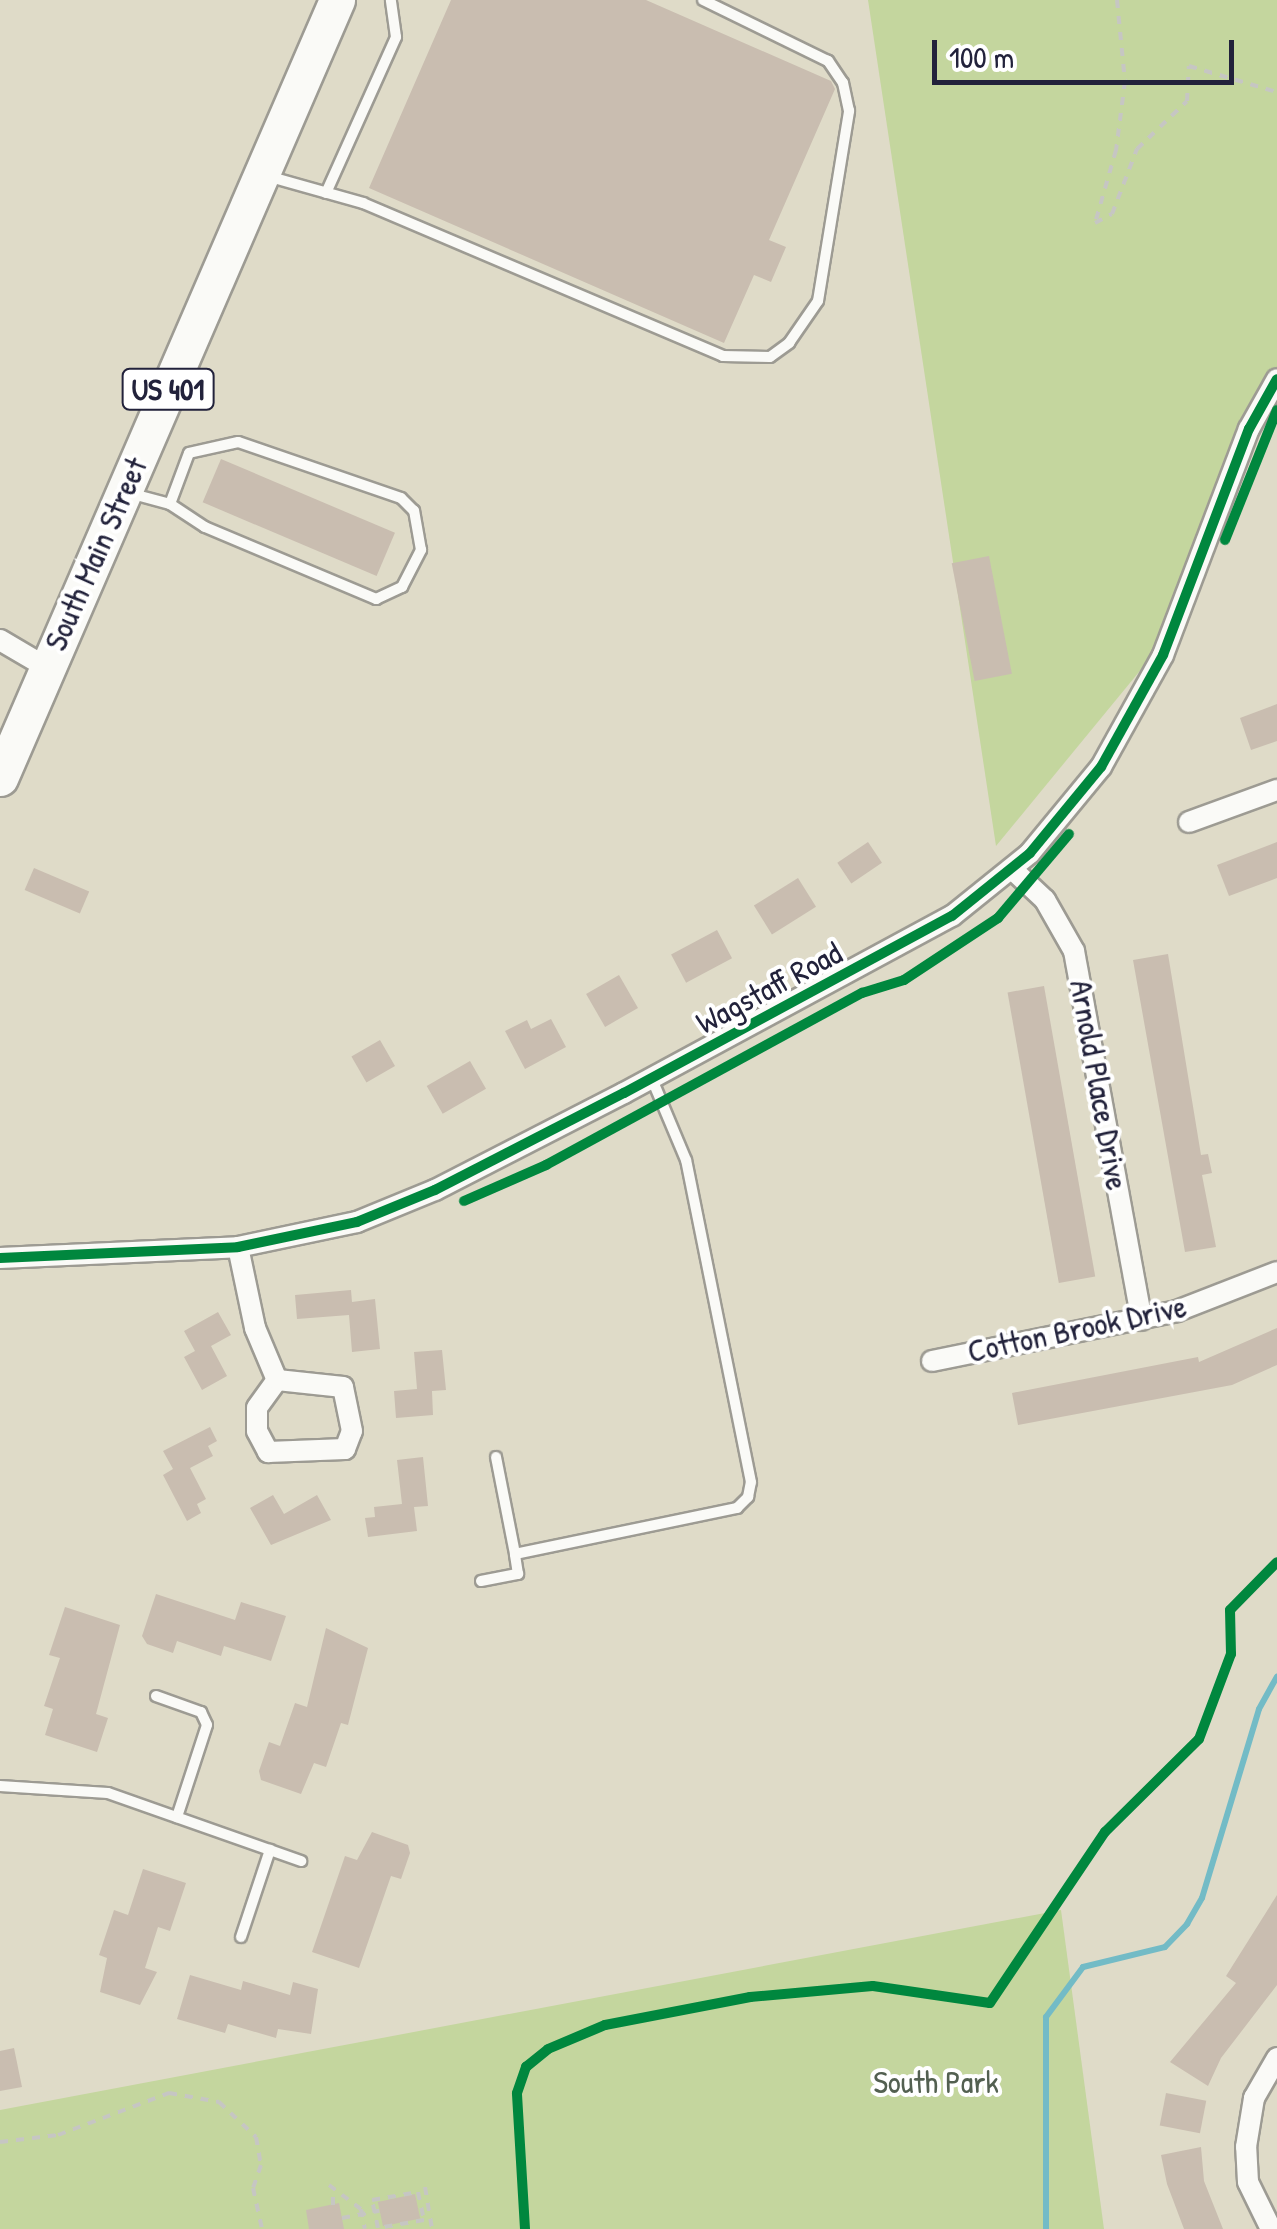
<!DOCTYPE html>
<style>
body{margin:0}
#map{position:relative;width:1277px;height:2229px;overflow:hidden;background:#dfdbc8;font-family:"Patrick Hand",sans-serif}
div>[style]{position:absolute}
.green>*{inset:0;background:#c4d69e}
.stream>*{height:6px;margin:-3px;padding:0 3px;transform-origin:3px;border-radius:3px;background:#73bbc6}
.building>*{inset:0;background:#c9bdb0;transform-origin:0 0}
.path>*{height:4px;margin-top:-2px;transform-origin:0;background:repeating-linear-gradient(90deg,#c6c6c3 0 8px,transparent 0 16px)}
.roads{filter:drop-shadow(2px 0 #9d9b93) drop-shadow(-2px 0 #9d9b93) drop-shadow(0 2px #9d9b93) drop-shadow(0 -2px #9d9b93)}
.lane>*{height:10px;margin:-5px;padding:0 5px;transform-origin:5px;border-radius:5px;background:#fafaf7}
.street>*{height:20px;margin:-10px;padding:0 10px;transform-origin:10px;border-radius:10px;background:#fafaf7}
.highway>*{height:35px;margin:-17.5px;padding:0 17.5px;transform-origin:17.5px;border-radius:17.5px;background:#fafaf7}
.cycleway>*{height:10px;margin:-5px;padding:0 5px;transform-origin:5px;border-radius:5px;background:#00873e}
span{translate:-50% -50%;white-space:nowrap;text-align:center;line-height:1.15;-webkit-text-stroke:8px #fff;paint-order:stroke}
.shield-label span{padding:2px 8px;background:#fff;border:2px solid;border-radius:8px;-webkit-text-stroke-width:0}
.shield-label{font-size:30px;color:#22223b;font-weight:700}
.street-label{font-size:32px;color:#22223b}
.park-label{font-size:32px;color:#536051}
.scale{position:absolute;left:932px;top:40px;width:302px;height:45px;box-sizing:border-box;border:5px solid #22223b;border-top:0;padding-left:12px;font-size:30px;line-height:35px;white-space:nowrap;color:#22223b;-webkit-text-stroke:8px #fff;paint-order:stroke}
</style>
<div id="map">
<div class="green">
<div style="clip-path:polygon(868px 0,1277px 0,1277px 383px,1157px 650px,996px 846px)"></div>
<div style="clip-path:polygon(1061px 1910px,1104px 2229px,0 2229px,0 2110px)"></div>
</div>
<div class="stream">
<div style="left:1046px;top:2229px;width:212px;rotate:-90deg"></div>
<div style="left:1046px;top:2017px;width:62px;rotate:-53.5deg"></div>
<div style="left:1083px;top:1967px;width:84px;rotate:-13.7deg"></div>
<div style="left:1165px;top:1947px;width:32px;rotate:-46deg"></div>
<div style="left:1187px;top:1924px;width:30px;rotate:-60deg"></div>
<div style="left:1202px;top:1898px;width:197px;rotate:-73.2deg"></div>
<div style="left:1259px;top:1709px;width:37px;rotate:-61deg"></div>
</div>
<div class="building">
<div style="clip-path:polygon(451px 0,646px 0,831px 81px,835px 89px,769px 240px,786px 247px,771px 282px,754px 275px,724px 343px,369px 188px)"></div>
<div style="left:221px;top:459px;width:189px;height:47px;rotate:23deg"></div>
<div style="left:989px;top:556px;width:120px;height:38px;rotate:79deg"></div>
<div style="clip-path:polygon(1277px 704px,1277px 741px,1251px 750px,1240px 718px)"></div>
<div style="left:868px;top:842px;width:25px;height:37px;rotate:56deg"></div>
<div style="clip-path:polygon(1277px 842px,1277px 878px,1229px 896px,1217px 865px)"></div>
<div style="left:34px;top:868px;width:60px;height:24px;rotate:23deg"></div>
<div style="left:798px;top:878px;width:34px;height:52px;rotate:58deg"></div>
<div style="left:717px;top:930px;width:32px;height:52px;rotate:62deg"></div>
<div style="clip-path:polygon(1168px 954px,1201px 1155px,1208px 1154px,1212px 1173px,1202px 1175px,1216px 1247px,1185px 1252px,1133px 960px)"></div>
<div style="left:619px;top:975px;width:38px;height:38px;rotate:60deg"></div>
<div style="left:1044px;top:986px;width:295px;height:37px;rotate:80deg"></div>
<div style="clip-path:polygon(551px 1019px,566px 1047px,525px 1069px,505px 1031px,527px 1020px,531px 1029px)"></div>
<div style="left:380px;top:1040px;width:30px;height:33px;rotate:60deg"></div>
<div style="left:470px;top:1061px;width:32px;height:50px;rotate:60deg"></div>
<div style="clip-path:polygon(351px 1290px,352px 1302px,375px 1299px,380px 1349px,352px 1352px,349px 1315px,297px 1319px,295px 1295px)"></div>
<div style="clip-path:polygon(218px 1312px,231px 1335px,211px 1346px,227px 1376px,202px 1390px,184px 1357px,195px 1351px,184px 1331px)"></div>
<div style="clip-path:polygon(1277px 1328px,1277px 1365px,1232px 1385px,1018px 1425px,1012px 1393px,1198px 1357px,1199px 1362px)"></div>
<div style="clip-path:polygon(442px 1350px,446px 1390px,432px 1391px,433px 1415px,396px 1418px,394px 1391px,417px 1389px,414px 1352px)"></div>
<div style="clip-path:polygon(210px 1427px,217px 1441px,208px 1446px,213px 1456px,190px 1468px,206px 1499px,197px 1504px,201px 1513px,187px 1521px,163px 1475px,173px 1469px,163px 1451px)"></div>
<div style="clip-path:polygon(423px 1457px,428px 1506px,414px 1507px,417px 1531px,368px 1537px,365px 1518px,375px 1517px,374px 1507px,402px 1504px,397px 1460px)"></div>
<div style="clip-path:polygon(273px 1495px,284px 1514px,317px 1495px,331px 1520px,271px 1545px,250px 1508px)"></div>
<div style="clip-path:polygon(156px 1594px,235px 1620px,241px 1602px,286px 1616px,271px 1661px,224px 1646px,221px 1656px,177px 1641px,173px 1653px,147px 1644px,142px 1636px)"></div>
<div style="clip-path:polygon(65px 1607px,120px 1625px,96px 1714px,108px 1718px,97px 1752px,45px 1735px,53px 1709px,44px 1706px,60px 1658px,49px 1655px)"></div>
<div style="clip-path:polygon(326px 1628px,368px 1648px,348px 1725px,341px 1723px,326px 1767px,314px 1763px,301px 1794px,261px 1780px,259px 1771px,269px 1742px,280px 1746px,295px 1703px,307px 1707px)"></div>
<div style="clip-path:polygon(372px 1832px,408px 1845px,410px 1853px,401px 1879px,391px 1876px,359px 1968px,312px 1952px,345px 1856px,357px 1860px)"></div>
<div style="clip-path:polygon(143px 1869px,186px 1883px,170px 1931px,158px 1927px,145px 1968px,157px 1972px,140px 2005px,100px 1992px,107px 1958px,99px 1955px,114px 1910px,128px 1915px)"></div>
<div style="clip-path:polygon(1277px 1895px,1277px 1985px,1221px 2058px,1208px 2086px,1170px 2062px,1236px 1983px,1226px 1976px)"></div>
<div style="clip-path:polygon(190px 1975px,241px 1990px,243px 1981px,290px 1995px,293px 1982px,318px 1989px,311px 2034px,278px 2029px,276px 2038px,228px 2024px,225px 2033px,177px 2019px)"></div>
<div style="clip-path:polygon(14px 2048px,22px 2087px,0 2091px,0 2051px)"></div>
<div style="left:1166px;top:2093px;width:41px;height:33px;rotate:11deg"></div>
<div style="clip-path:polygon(1201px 2147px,1204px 2181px,1223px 2229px,1184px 2229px,1167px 2184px,1161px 2155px)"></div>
<div style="left:415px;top:2194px;width:25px;height:38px;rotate:78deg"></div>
<div style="clip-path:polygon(339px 2203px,344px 2229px,309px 2229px,306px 2210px)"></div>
</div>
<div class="path">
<div style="left:1117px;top:0;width:81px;rotate:84.4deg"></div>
<div style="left:1125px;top:81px;width:70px;rotate:97.4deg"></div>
<div style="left:1116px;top:150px;width:76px;rotate:106deg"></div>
<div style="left:1095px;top:223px;width:19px;rotate:-28deg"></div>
<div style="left:1112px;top:214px;width:70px;rotate:-69deg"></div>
<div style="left:1137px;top:149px;width:69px;rotate:-43.8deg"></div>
<div style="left:1187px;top:101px;width:35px;rotate:-87deg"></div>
<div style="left:1189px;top:66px;width:92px;rotate:16.5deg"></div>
<div style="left:0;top:2142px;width:58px;rotate:-6.9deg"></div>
<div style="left:58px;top:2135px;width:119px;rotate:-20.7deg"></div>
<div style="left:169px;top:2093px;width:51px;rotate:10.2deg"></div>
<div style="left:219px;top:2102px;width:51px;rotate:43.4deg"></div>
<div style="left:256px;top:2137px;width:28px;rotate:80deg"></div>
<div style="left:261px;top:2165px;width:24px;rotate:109deg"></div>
<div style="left:253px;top:2188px;width:42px;rotate:77.6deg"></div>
<div style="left:329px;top:2185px;width:40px;rotate:37deg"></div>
<div style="left:361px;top:2209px;width:20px;rotate:79deg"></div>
<div style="left:425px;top:2187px;width:43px;rotate:80.5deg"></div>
<div style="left:418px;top:2192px;width:29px;rotate:78deg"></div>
<div style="left:424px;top:2220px;width:47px;rotate:170.1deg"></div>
<div style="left:378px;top:2228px;width:29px;rotate:-102deg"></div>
<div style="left:372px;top:2200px;width:47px;rotate:-9.9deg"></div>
<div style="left:333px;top:2205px;width:14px;rotate:-90deg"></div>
<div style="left:342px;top:2218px;width:38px;rotate:-11deg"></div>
</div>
<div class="roads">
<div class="lane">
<div style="left:267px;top:176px;width:100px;rotate:15.7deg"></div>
<div style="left:363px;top:203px;width:391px;rotate:23deg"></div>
<div style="left:723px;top:356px;width:47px;rotate:1.2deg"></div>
<div style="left:770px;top:357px;width:24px;rotate:-36deg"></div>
<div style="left:789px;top:343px;width:51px;rotate:-55.4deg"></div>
<div style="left:818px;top:301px;width:193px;rotate:-80.7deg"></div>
<div style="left:849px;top:111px;width:29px;rotate:-102deg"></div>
<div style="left:843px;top:83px;width:27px;rotate:-124deg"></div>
<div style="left:828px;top:61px;width:139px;rotate:-154deg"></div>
<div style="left:326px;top:193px;width:171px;rotate:-65.8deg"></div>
<div style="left:396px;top:37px;width:37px;rotate:-98deg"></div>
<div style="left:129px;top:493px;width:42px;rotate:15deg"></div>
<div style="left:170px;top:504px;width:42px;rotate:33.3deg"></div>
<div style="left:205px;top:527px;width:186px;rotate:22.8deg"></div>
<div style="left:376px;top:599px;width:29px;rotate:-25deg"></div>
<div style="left:402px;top:587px;width:42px;rotate:-62.8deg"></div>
<div style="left:421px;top:550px;width:40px;rotate:-100deg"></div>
<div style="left:414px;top:511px;width:18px;rotate:-135deg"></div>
<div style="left:401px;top:498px;width:172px;rotate:-161deg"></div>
<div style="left:238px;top:442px;width:50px;rotate:167.3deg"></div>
<div style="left:189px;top:453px;width:54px;rotate:110.4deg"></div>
<div style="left:496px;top:1457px;width:99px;rotate:78.9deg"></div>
<div style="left:515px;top:1554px;width:227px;rotate:-11.7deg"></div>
<div style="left:737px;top:1508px;width:16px;rotate:-45deg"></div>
<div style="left:748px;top:1497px;width:15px;rotate:-79deg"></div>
<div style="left:751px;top:1482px;width:328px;rotate:-101.4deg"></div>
<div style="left:686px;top:1160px;width:88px;rotate:-112.8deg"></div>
<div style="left:481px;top:1581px;width:38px;rotate:-11deg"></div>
<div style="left:518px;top:1574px;width:20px;rotate:-99deg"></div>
<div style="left:156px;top:1696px;width:48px;rotate:19.6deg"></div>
<div style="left:201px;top:1712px;width:14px;rotate:65deg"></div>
<div style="left:207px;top:1725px;width:97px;rotate:108.1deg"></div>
<div style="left:0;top:1786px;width:108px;rotate:3.7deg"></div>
<div style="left:108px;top:1793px;width:205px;rotate:19.4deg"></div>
<div style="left:241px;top:1937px;width:92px;rotate:-71.6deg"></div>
</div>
<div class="street">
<div style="left:0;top:640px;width:53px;rotate:30.4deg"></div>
<div style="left:1189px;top:822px;width:94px;rotate:-20deg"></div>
<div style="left:1012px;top:869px;width:45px;rotate:43.2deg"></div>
<div style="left:1045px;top:900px;width:59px;rotate:60.4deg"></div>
<div style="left:1074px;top:951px;width:375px;rotate:79.6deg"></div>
<div style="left:238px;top:1247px;width:83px;rotate:78.1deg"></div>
<div style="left:255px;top:1328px;width:56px;rotate:67.1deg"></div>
<div style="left:277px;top:1380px;width:34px;rotate:126deg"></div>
<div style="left:257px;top:1408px;width:23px;rotate:90deg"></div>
<div style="left:257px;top:1431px;width:24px;rotate:62deg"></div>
<div style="left:268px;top:1452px;width:77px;rotate:-2.2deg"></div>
<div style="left:345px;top:1449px;width:19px;rotate:-69deg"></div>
<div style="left:352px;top:1431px;width:45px;rotate:-101.6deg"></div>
<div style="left:343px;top:1387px;width:66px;rotate:-173.9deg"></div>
<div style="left:0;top:1258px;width:238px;rotate:-2.6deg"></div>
<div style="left:238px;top:1247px;width:122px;rotate:-11.9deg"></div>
<div style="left:357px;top:1222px;width:84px;rotate:-22.3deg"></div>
<div style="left:435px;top:1190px;width:212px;rotate:-27.2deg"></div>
<div style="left:624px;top:1093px;width:373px;rotate:-28.4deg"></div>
<div style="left:952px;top:916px;width:100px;rotate:-38.9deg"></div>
<div style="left:1030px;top:853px;width:112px;rotate:-50.5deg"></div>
<div style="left:1101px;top:767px;width:128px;rotate:-61deg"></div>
<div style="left:1163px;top:655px;width:242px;rotate:-69.2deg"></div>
<div style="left:1249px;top:429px;width:57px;rotate:-60.8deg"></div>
<div style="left:932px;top:1361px;width:250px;rotate:-11.5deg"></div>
<div style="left:1177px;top:1311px;width:107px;rotate:-21.3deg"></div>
<div style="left:1271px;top:2229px;width:52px;rotate:-116.1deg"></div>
<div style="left:1248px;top:2182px;width:35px;rotate:-93deg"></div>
<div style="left:1246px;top:2147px;width:50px;rotate:-80.7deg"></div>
<div style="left:1254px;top:2098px;width:46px;rotate:-60.1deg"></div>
</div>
<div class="highway">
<div style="left:0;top:778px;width:848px;rotate:-66.58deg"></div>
</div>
</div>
<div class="cycleway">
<div style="left:1225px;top:540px;width:140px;rotate:-68.2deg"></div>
<div style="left:464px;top:1201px;width:90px;rotate:-23.7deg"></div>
<div style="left:546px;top:1165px;width:360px;rotate:-28.6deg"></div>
<div style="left:862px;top:993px;width:44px;rotate:-17.2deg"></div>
<div style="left:904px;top:980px;width:113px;rotate:-33.4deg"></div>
<div style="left:998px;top:918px;width:110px;rotate:-49.8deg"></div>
<div style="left:0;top:1258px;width:238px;rotate:-2.6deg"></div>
<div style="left:238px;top:1247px;width:122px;rotate:-11.9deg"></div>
<div style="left:357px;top:1222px;width:84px;rotate:-22.3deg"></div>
<div style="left:435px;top:1190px;width:212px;rotate:-27.2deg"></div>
<div style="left:624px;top:1093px;width:373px;rotate:-28.4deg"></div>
<div style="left:952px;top:916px;width:100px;rotate:-38.9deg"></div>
<div style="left:1030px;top:853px;width:112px;rotate:-50.5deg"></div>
<div style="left:1101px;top:767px;width:128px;rotate:-61deg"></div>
<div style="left:1163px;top:655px;width:242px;rotate:-69.2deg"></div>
<div style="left:1249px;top:429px;width:57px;rotate:-60.8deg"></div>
<div style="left:525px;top:2229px;width:136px;rotate:-93.4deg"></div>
<div style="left:517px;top:2093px;width:28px;rotate:-71deg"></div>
<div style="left:526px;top:2067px;width:28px;rotate:-39deg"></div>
<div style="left:548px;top:2049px;width:62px;rotate:-22.8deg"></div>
<div style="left:605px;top:2025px;width:148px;rotate:-10.9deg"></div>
<div style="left:750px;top:1997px;width:123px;rotate:-5.1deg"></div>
<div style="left:873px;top:1986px;width:118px;rotate:8.3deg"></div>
<div style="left:990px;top:2003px;width:206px;rotate:-56.1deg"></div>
<div style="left:1105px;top:1832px;width:132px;rotate:-44.7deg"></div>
<div style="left:1199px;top:1739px;width:91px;rotate:-69.4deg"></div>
<div style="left:1231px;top:1654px;width:44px;rotate:-91.3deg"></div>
<div style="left:1230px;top:1610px;width:67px;rotate:-45.6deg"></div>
</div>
<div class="shield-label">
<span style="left:168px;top:389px">US 401</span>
</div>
<div class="street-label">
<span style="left:96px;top:554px;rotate:-66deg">South Main Street</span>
<span style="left:769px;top:988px;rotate:-28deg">Wagstaff Road</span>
<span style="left:1099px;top:1085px;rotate:80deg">Arnold Place Drive</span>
<span style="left:1077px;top:1329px;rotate:-12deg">Cotton Brook Drive</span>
</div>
<div class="park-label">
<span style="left:936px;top:2082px">South Park</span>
</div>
<div class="scale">100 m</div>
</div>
